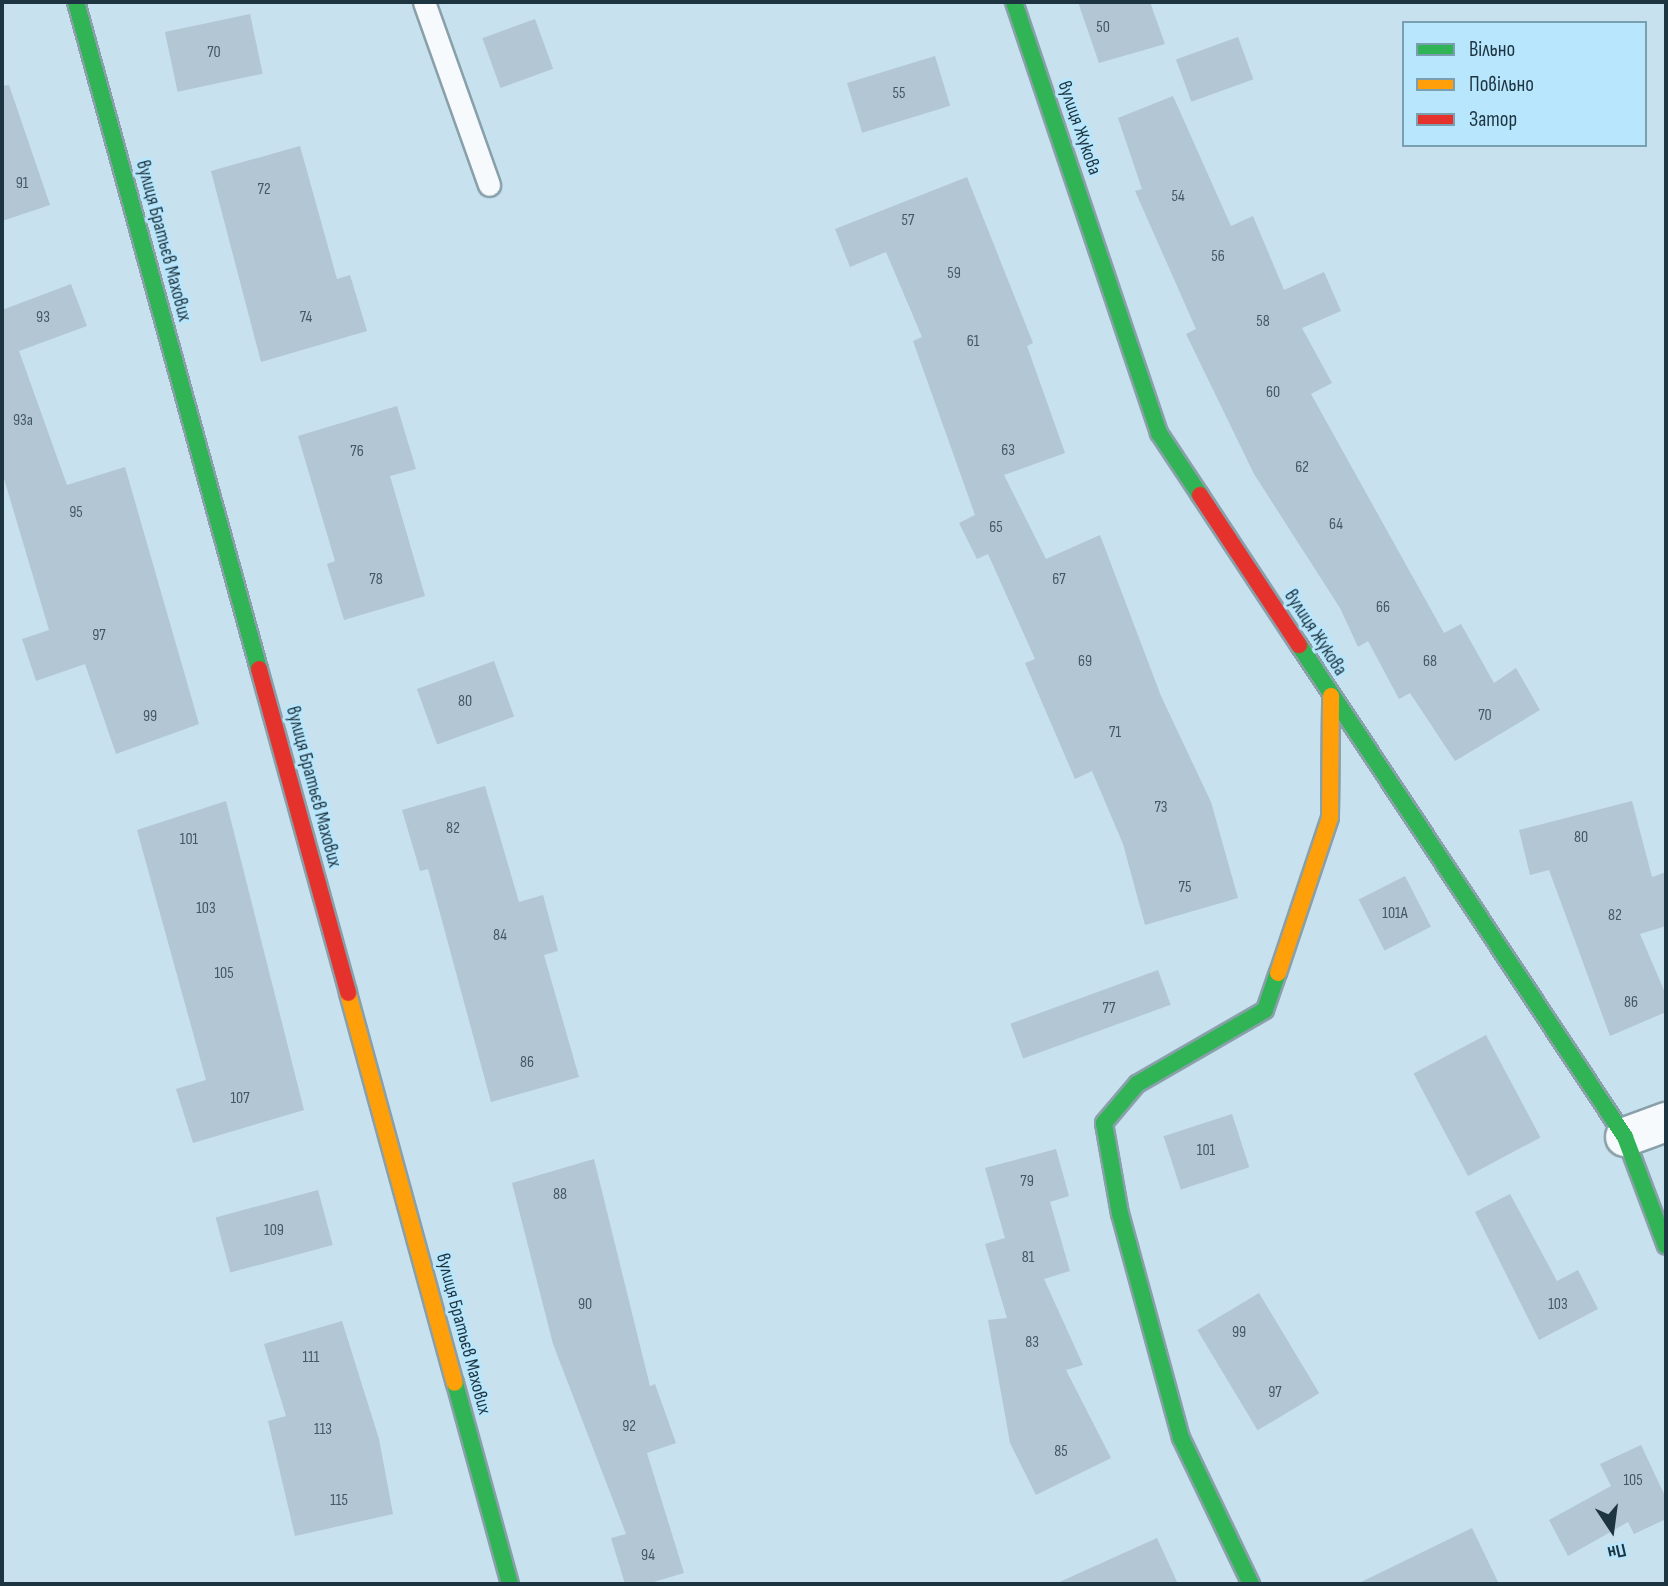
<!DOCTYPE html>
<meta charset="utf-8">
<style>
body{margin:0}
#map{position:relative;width:1668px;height:1586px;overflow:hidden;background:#c7e1ee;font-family:"Sofia Sans Condensed",sans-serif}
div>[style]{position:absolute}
.building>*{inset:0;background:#b3c6d4;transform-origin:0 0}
.roads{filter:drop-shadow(2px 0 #89a0aa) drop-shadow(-2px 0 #89a0aa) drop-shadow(0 2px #89a0aa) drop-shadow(0 -2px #89a0aa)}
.lane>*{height:21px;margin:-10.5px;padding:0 10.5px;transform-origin:10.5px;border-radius:10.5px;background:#f7fafc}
.street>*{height:38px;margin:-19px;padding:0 19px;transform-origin:19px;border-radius:19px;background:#f7fafc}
.fast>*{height:16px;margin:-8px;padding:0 8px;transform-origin:8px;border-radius:8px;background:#30b455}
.slow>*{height:16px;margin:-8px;padding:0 8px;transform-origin:8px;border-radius:8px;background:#ff9f0a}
.jam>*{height:16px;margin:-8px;padding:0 8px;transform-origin:8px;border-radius:8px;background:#e5322d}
span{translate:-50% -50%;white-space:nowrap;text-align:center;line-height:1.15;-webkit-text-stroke:6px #b8e6fd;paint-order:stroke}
.number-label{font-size:16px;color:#425965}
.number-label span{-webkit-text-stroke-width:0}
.street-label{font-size:19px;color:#1d3540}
.frame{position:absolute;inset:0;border:4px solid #1d3540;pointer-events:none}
.legend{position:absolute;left:1402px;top:21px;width:245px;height:126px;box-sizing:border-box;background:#b8e6fd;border:2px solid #7a9fb1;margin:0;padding:9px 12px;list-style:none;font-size:21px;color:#1d3540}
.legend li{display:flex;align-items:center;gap:14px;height:35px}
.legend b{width:35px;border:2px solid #7a9fb1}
.north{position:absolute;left:1577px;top:1495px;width:70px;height:70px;-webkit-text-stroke:5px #b8e6fd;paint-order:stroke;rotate:167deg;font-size:19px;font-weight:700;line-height:28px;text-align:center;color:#1d3540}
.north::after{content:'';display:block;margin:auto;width:24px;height:32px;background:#1d3540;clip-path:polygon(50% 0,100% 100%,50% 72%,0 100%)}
</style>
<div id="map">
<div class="building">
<div style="clip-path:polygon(1078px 2px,1150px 2px,1165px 44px,1099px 63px)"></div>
<div style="left:250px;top:14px;width:61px;height:87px;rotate:78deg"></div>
<div style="left:535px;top:19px;width:53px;height:56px;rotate:70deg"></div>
<div style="left:1238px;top:37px;width:45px;height:66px;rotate:70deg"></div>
<div style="left:935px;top:56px;width:52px;height:92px;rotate:73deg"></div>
<div style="clip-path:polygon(9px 85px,50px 205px,2px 221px,2px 86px)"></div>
<div style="clip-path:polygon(1173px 96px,1231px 226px,1253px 216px,1284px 290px,1324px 272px,1341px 311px,1302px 328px,1332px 383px,1311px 394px,1444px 633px,1461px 624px,1494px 683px,1516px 668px,1540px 710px,1455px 761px,1410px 693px,1399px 699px,1368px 641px,1358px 647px,1340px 608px,1254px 474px,1186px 334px,1196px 329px,1135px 191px,1142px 189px,1118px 118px)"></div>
<div style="clip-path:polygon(300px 146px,337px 279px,350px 275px,367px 331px,261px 362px,211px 171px)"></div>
<div style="clip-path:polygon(967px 177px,1033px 343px,1027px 346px,1065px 453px,1004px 475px,1046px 559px,1100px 535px,1161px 696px,1211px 802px,1238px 898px,1145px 925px,1123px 844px,1092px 771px,1075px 779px,1025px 663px,1035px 659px,988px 554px,977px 559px,959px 523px,975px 515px,913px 341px,922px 337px,886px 252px,850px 267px,835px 229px)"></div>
<div style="clip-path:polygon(71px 284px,87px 326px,19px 351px,67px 485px,125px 467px,199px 724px,116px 754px,85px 664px,36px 681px,22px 639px,49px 630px,2px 472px,2px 310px)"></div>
<div style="clip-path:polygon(397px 406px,416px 469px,390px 476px,425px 596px,344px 620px,327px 564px,335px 561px,298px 436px)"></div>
<div style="left:494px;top:661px;width:59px;height:82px;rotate:70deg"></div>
<div style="clip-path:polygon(485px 786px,519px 902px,543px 895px,558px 951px,544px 955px,579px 1077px,491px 1102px,428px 869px,420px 871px,402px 810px)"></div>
<div style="clip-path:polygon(226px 801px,304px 1110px,193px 1143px,176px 1089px,206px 1080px,137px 830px)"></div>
<div style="clip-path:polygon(1632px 801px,1652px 877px,1666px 872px,1666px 926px,1640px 934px,1666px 995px,1666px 1012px,1610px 1036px,1549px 870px,1530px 875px,1519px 830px)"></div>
<div style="left:1405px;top:876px;width:57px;height:52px;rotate:63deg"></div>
<div style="left:1158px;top:970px;width:37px;height:157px;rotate:70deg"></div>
<div style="left:1486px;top:1035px;width:116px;height:82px;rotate:62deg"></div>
<div style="left:1232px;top:1114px;width:56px;height:72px;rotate:72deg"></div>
<div style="clip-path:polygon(1056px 1149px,1069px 1196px,1050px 1202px,1070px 1271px,1044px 1279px,1083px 1365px,1066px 1370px,1111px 1458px,1036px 1495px,1010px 1443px,988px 1320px,1007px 1318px,985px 1244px,1005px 1238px,985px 1168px)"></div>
<div style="clip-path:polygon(594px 1159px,650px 1386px,655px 1384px,676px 1443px,647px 1453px,684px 1573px,647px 1584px,625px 1584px,611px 1538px,626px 1534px,553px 1344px,512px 1183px)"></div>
<div style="left:318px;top:1190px;width:57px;height:106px;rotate:75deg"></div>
<div style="clip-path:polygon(1510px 1194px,1557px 1281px,1578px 1270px,1598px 1309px,1539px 1340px,1475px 1212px)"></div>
<div style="left:1259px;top:1293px;width:117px;height:72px;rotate:59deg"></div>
<div style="clip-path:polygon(342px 1321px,379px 1439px,393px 1514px,295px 1536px,268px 1421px,286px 1416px,264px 1344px)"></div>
<div style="clip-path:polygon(1641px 1445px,1666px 1498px,1666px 1519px,1634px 1534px,1628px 1522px,1568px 1556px,1549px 1520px,1611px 1486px,1600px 1464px)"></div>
<div style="clip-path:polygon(1472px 1528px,1499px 1584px,1357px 1584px)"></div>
<div style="clip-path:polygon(1157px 1538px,1178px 1584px,1055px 1584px)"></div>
</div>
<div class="roads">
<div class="lane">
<div style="left:424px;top:2px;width:194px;rotate:70.4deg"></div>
</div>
<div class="street">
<div style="left:1625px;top:1137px;width:44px;rotate:-20.1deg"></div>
</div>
<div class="fast">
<div style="left:76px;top:2px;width:692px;rotate:74.66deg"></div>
<div style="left:1014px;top:2px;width:455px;rotate:71.4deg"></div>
<div style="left:1159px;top:433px;width:74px;rotate:56.5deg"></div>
<div style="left:1299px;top:645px;width:590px;rotate:56.47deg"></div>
<div style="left:1625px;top:1137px;width:116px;rotate:69.4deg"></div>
<div style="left:455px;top:1383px;width:208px;rotate:74.7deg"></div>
<div style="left:1251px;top:1584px;width:162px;rotate:-115.6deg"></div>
<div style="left:1181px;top:1438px;width:232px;rotate:-105.2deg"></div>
<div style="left:1120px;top:1214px;width:92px;rotate:-100deg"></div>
<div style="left:1104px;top:1123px;width:51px;rotate:-49.8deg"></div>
<div style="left:1137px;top:1084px;width:148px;rotate:-30deg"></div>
<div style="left:1265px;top:1010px;width:39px;rotate:-71deg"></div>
</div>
<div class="slow">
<div style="left:1278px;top:973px;width:163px;rotate:-71.5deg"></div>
<div style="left:1330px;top:818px;width:122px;rotate:-89.5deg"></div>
<div style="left:348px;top:993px;width:404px;rotate:74.7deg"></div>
</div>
<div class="jam">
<div style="left:1200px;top:495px;width:180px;rotate:56.6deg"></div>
<div style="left:259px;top:669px;width:336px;rotate:74.6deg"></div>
</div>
</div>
<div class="number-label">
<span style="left:1103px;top:28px">50</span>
<span style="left:214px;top:53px">70</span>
<span style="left:899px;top:94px">55</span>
<span style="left:22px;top:184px">91</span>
<span style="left:264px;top:190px">72</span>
<span style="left:1178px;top:197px">54</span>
<span style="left:908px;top:221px">57</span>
<span style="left:1218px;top:257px">56</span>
<span style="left:954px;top:274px">59</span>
<span style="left:43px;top:318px">93</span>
<span style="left:306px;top:318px">74</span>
<span style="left:1263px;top:322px">58</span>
<span style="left:973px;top:342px">61</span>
<span style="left:1273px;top:393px">60</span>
<span style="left:23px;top:421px">93а</span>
<span style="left:1008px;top:451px">63</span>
<span style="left:357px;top:452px">76</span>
<span style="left:1302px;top:468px">62</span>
<span style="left:76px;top:513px">95</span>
<span style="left:1336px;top:525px">64</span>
<span style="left:996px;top:528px">65</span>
<span style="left:376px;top:580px">78</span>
<span style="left:1059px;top:580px">67</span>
<span style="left:1383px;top:608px">66</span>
<span style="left:99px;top:636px">97</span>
<span style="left:1085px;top:662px">69</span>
<span style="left:1430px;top:662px">68</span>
<span style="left:465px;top:702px">80</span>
<span style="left:1485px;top:716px">70</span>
<span style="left:150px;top:717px">99</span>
<span style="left:1115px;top:733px">71</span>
<span style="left:1161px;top:808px">73</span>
<span style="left:453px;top:829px">82</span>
<span style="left:1581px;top:838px">80</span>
<span style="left:189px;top:840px">101</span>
<span style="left:1185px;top:888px">75</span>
<span style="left:206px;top:909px">103</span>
<span style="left:1395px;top:914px">101А</span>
<span style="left:1615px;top:916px">82</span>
<span style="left:500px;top:936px">84</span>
<span style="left:224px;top:974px">105</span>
<span style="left:1631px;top:1003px">86</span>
<span style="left:1109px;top:1009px">77</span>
<span style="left:527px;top:1063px">86</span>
<span style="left:240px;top:1099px">107</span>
<span style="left:1206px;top:1151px">101</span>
<span style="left:1027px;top:1182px">79</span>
<span style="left:560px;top:1195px">88</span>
<span style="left:274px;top:1231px">109</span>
<span style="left:1028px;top:1258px">81</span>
<span style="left:585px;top:1305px">90</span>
<span style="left:1558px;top:1305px">103</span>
<span style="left:1239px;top:1333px">99</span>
<span style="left:1032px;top:1343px">83</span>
<span style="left:311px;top:1358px">111</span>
<span style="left:1275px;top:1393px">97</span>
<span style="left:629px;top:1427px">92</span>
<span style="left:323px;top:1430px">113</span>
<span style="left:1061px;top:1452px">85</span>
<span style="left:1633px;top:1481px">105</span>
<span style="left:339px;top:1501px">115</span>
<span style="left:648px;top:1556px">94</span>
</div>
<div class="street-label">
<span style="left:1079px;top:128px;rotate:71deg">вулиця Жукова</span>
<span style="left:163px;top:241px;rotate:75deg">вулиця Братьєв Махових</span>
<span style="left:1315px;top:633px;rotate:57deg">вулиця Жукова</span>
<span style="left:313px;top:787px;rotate:75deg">вулиця Братьєв Махових</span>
<span style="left:463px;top:1334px;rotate:75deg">вулиця Братьєв Махових</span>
</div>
<div class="frame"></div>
<ul class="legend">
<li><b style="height:9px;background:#30b455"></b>Вільно</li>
<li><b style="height:9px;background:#ff9f0a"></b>Повільно</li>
<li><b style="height:9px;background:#e5322d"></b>Затор</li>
</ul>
<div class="north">Пн</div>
</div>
